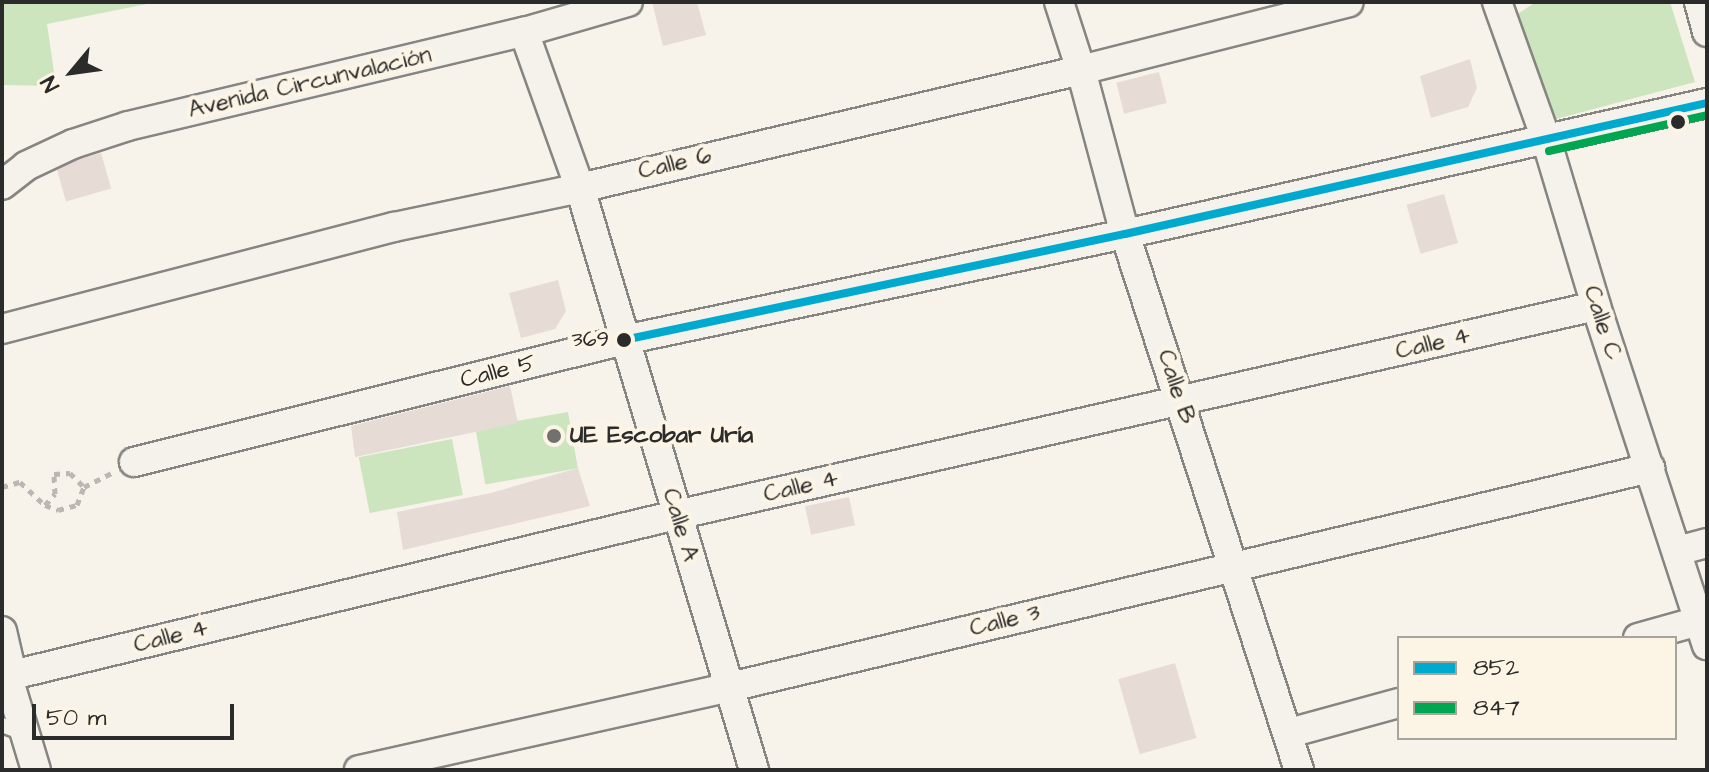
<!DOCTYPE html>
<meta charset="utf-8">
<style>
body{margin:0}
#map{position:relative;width:1709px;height:772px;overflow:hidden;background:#f7f3ea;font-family:"Architects Daughter",sans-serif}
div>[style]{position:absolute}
.green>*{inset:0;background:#cce5be;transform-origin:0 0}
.building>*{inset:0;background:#e7dbd5;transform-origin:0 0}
.path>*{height:5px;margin-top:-2.5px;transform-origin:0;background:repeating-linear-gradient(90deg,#bbb8b4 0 6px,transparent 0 12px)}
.roads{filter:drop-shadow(2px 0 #878581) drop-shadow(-2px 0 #878581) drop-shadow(0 2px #878581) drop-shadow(0 -2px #878581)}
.lane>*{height:14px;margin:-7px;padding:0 7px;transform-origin:7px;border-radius:7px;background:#f5f2ec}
.street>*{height:28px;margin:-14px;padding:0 14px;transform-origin:14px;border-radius:14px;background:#f5f2ec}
.bus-1>*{height:8px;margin:-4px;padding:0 4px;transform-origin:4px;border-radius:4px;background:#00a9ce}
.bus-2>*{height:8px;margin:-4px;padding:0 4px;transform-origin:4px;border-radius:4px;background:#00a651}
.dots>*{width:22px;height:22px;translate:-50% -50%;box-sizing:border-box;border:4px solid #fcf5e5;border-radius:50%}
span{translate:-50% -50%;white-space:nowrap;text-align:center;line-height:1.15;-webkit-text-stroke:8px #fcf5e5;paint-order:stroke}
.bus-label{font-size:22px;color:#2b2b2b}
.right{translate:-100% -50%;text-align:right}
.street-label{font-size:24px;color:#2b2b2b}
.poi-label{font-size:24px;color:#2b2b2b;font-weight:700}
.left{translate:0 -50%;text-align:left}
.frame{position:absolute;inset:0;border:4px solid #2b2b2b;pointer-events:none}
.legend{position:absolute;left:1397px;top:636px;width:280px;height:104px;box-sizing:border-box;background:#fcf5e5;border:2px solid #a8a49b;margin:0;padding:10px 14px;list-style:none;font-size:24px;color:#2b2b2b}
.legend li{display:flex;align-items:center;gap:16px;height:40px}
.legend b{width:40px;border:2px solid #a8a49b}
.north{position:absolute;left:32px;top:32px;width:80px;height:80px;-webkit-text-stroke:6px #fcf5e5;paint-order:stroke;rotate:241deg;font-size:22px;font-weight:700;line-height:32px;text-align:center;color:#2b2b2b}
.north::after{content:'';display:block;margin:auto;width:28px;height:36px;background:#2b2b2b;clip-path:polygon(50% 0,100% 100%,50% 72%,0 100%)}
.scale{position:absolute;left:32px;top:704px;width:202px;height:36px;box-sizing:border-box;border:4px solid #2b2b2b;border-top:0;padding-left:10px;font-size:24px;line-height:28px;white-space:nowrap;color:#2b2b2b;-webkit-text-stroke:6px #fcf5e5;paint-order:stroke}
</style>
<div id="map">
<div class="green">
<div style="clip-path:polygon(2px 2px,157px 2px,47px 24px,56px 86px,2px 85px)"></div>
<div style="clip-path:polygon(1536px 2px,1670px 2px,1695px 82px,1556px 119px,1548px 114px,1516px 15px)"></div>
<div style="left:568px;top:412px;width:57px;height:94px;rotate:80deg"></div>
<div style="left:452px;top:439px;width:57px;height:95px;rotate:79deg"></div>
</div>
<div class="building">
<div style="clip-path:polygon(652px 2px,697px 2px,706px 35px,663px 46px)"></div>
<div style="clip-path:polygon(1470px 59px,1477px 88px,1468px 107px,1431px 118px,1420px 76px)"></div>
<div style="left:1159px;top:72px;width:32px;height:44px;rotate:76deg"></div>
<div style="left:101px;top:153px;width:37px;height:47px;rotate:74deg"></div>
<div style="left:1444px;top:194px;width:51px;height:39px;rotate:74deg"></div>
<div style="clip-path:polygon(558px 280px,566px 311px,555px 329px,521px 338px,509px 293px)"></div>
<div style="clip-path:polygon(510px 386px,518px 423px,355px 457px,351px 426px)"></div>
<div style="clip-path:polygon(578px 468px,590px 506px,403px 550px,397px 512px,491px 493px)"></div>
<div style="left:849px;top:497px;width:29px;height:45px;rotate:78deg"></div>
<div style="left:1175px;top:663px;width:78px;height:59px;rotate:74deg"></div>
</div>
<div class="path">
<div style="left:2px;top:487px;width:19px;rotate:-16deg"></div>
<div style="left:20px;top:482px;width:34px;rotate:43deg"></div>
<div style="left:45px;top:505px;width:14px;rotate:21deg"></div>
<div style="left:58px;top:510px;width:20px;rotate:-15deg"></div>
<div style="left:77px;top:505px;width:19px;rotate:-69deg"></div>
<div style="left:84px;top:487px;width:31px;rotate:-27deg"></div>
<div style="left:45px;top:505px;width:15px;rotate:-48deg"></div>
<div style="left:55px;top:494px;width:20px;rotate:-93deg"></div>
<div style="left:54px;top:474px;width:16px;rotate:-4deg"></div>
<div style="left:70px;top:473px;width:20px;rotate:45deg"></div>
</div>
<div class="roads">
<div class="lane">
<div style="left:2px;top:725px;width:25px;rotate:21deg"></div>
</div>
<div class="street">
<div style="left:1059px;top:2px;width:71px;rotate:72.1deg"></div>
<div style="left:1081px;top:70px;width:170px;rotate:75deg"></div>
<div style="left:1125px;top:234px;width:564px;rotate:72.02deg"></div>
<div style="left:1497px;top:2px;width:145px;rotate:70.3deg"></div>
<div style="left:1546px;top:139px;width:174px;rotate:73.3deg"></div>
<div style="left:1596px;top:306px;width:357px;rotate:71.9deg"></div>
<div style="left:1699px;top:2px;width:31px;rotate:75deg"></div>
<div style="left:524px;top:32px;width:166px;rotate:70.3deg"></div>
<div style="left:580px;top:188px;width:607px;rotate:73.35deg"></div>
<div style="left:2px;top:185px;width:31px;rotate:-38deg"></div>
<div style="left:26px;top:166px;width:52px;rotate:-25.1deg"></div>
<div style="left:73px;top:144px;width:58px;rotate:-18.1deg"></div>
<div style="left:128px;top:126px;width:407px;rotate:-13.4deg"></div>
<div style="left:524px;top:32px;width:108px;rotate:-16.1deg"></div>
<div style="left:2px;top:329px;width:405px;rotate:-14.6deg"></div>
<div style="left:394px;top:227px;width:190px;rotate:-11.8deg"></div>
<div style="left:580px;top:188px;width:515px;rotate:-13.25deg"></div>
<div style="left:1081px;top:70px;width:276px;rotate:-14.2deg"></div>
<div style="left:134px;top:462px;width:505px;rotate:-13.98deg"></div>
<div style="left:624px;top:340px;width:512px;rotate:-11.95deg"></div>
<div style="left:1125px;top:234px;width:597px;rotate:-12.69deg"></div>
<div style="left:1677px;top:551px;width:31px;rotate:-15deg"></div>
<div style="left:2px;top:631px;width:35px;rotate:77deg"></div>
<div style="left:10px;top:665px;width:9px;rotate:108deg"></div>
<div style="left:1638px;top:638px;width:63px;rotate:-15.6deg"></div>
<div style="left:2px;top:668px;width:8px;rotate:50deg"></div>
<div style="left:7px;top:674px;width:100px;rotate:73.2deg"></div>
<div style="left:8px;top:676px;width:687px;rotate:-13.55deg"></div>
<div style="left:676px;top:515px;width:943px;rotate:-12.8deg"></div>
<div style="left:1289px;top:733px;width:114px;rotate:-15.3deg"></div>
<div style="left:359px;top:770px;width:380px;rotate:-12.6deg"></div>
<div style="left:730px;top:687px;width:946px;rotate:-13.39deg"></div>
</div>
</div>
<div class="bus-1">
<div style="left:624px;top:340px;width:512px;rotate:-11.95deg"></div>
<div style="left:1125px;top:234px;width:597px;rotate:-12.69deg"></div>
</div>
<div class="bus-2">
<div style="left:1549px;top:151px;width:162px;rotate:-12.8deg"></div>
</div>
<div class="dots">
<div style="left:1678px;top:122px;background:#2b2b2b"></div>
<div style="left:624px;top:340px;background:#2b2b2b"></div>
<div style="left:554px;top:436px;background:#72716e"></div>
</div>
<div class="bus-label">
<span class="right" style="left:609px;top:340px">369</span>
</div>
<div class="street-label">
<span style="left:310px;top:83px;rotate:-13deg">Avenida Circunvalación</span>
<span style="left:675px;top:164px;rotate:-13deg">Calle 6</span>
<span style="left:1602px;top:323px;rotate:72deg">Calle C</span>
<span style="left:1433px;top:344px;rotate:-13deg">Calle 4</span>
<span style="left:498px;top:372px;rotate:-14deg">Calle 5</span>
<span style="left:1176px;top:387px;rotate:72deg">Calle B</span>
<span style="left:801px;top:487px;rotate:-13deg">Calle 4</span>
<span style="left:680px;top:525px;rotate:73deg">Calle A</span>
<span style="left:1005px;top:621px;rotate:-14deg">Calle 3</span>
<span style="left:171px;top:637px;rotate:-14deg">Calle 4</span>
</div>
<div class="poi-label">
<span class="left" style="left:570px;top:436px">UE Escobar Uría</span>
</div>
<div class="frame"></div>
<ul class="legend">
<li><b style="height:10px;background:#00a9ce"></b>852</li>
<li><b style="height:10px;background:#00a651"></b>847</li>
</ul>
<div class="north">N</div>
<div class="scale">50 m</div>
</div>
